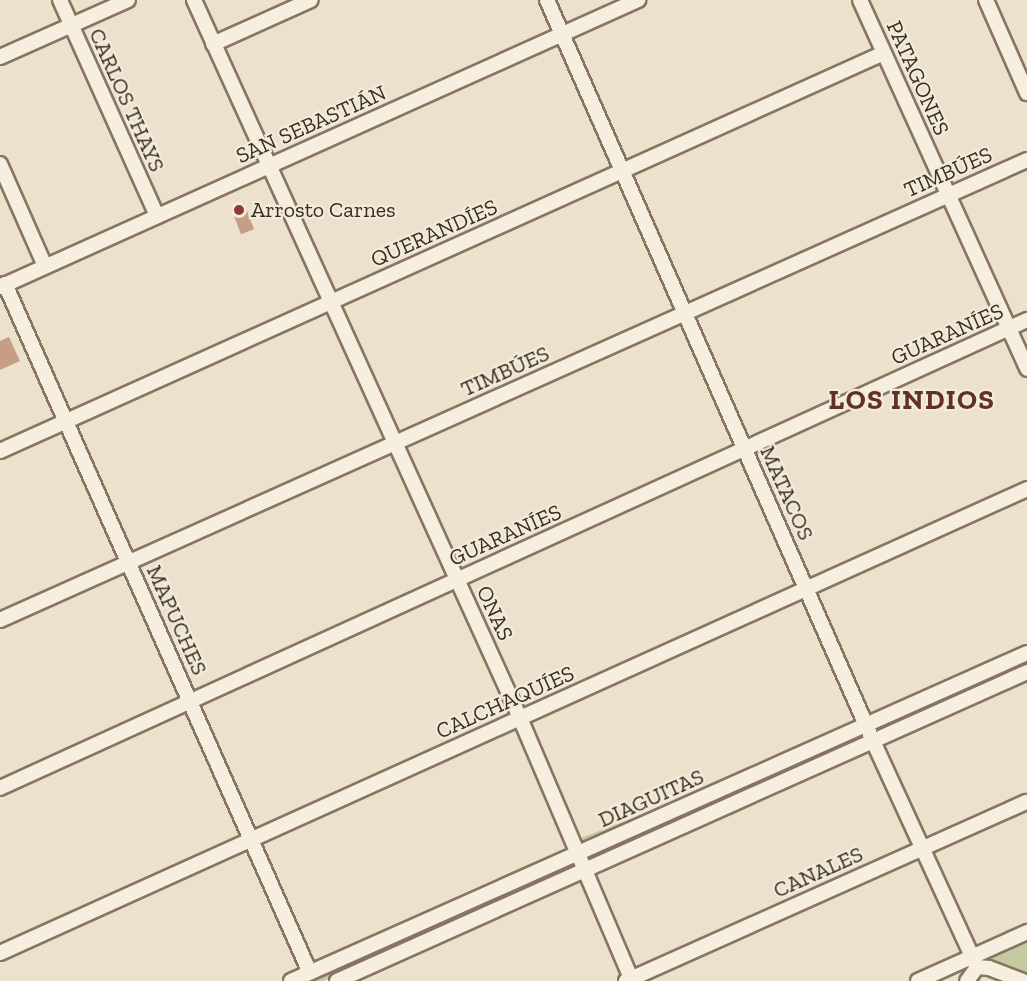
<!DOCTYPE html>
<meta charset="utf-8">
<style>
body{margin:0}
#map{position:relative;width:1027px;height:981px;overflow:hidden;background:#ebe1cc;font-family:"Zilla Slab",serif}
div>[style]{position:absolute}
.green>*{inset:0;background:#c5c9a0;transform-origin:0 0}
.stream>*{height:3px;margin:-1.5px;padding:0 1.5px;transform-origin:1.5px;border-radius:1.5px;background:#abc0b9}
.building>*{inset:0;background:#c59e85;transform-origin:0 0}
.roads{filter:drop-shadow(2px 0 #877461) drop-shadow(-2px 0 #877461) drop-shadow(0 2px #877461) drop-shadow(0 -2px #877461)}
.minor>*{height:14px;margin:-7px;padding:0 7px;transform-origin:7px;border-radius:7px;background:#f6eede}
.dots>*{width:16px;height:16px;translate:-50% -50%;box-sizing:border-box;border:3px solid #f3ebda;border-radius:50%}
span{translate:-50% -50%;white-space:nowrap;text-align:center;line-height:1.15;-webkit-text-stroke:4.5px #f3ebda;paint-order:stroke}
.street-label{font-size:22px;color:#392d23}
.poi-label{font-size:22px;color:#392d23}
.left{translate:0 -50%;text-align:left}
.district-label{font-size:28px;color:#613126;font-weight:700;letter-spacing:1.5px}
</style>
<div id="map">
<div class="green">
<div style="clip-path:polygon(1027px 655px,1027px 666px,879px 732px,875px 730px,874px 725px)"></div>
<div style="left:862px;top:730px;width:9px;height:306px;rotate:69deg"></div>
<div style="clip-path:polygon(574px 861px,576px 865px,573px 869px,323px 981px,299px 981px)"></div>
<div style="clip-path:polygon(1027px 940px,1027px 978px,994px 965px,991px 961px,992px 956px)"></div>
</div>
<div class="stream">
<div style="left:879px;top:727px;width:162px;rotate:-24deg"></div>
<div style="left:587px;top:858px;width:302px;rotate:-24deg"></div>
<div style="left:311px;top:981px;width:286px;rotate:-24.1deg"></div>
</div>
<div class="building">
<div style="left:244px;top:203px;width:28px;height:14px;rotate:69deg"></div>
<div style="clip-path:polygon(9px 337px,20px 361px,0 370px,0 341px)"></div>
</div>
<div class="roads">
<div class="minor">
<div style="left:60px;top:0;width:237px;rotate:65.8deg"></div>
<div style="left:194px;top:0;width:789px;rotate:65.58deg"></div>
<div style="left:520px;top:718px;width:286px;rotate:66.9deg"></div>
<div style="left:547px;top:0;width:810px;rotate:66.25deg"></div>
<div style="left:873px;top:741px;width:249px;rotate:65.3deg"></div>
<div style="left:860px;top:0;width:405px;rotate:65.6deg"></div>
<div style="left:986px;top:0;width:102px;rotate:66.2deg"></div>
<div style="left:213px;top:44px;width:107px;rotate:-24.2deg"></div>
<div style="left:0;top:57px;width:140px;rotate:-24deg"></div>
<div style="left:0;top:164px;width:111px;rotate:66.2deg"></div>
<div style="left:5px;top:284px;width:753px;rotate:66.12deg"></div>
<div style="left:0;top:287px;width:700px;rotate:-24.22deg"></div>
<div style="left:0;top:451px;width:969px;rotate:-24.24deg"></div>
<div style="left:0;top:620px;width:1125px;rotate:-24.13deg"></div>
<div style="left:0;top:788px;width:1129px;rotate:-24.5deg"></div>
<div style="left:0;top:953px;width:1127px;rotate:-24.31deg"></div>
<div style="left:291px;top:981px;width:806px;rotate:-24.02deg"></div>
<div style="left:337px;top:981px;width:756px;rotate:-24.12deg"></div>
<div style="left:626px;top:981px;width:439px;rotate:-24.1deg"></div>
<div style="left:918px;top:981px;width:120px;rotate:-24.2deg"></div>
<div style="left:967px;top:981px;width:17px;rotate:-54deg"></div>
<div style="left:977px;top:967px;width:12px;rotate:5deg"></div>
<div style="left:989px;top:968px;width:36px;rotate:21deg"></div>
</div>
</div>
<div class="dots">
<div style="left:239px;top:210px;background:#90373a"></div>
</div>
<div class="street-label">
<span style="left:918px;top:78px;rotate:66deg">PATAGONES</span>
<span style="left:127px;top:100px;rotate:66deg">CARLOS THAYS</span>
<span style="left:311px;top:124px;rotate:-24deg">SAN SEBASTIÁN</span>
<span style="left:948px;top:172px;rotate:-24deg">TIMBÚES</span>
<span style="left:434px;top:233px;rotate:-24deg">QUERANDÍES</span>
<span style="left:947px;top:334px;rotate:-24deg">GUARANÍES</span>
<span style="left:505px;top:371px;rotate:-24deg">TIMBÚES</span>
<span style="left:787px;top:493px;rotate:66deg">MATACOS</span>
<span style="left:505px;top:535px;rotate:-24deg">GUARANÍES</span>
<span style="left:495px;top:613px;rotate:65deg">ONAS</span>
<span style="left:177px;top:620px;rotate:66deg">MAPUCHES</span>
<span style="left:505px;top:702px;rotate:-24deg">CALCHAQUÍES</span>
<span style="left:651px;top:798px;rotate:-24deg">DIAGUITAS</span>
<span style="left:818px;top:872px;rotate:-24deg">CANALES</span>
</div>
<div class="poi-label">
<span class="left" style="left:251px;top:210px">Arrosto Carnes</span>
</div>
<div class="district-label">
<span style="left:912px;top:400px">LOS INDIOS</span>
</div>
</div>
